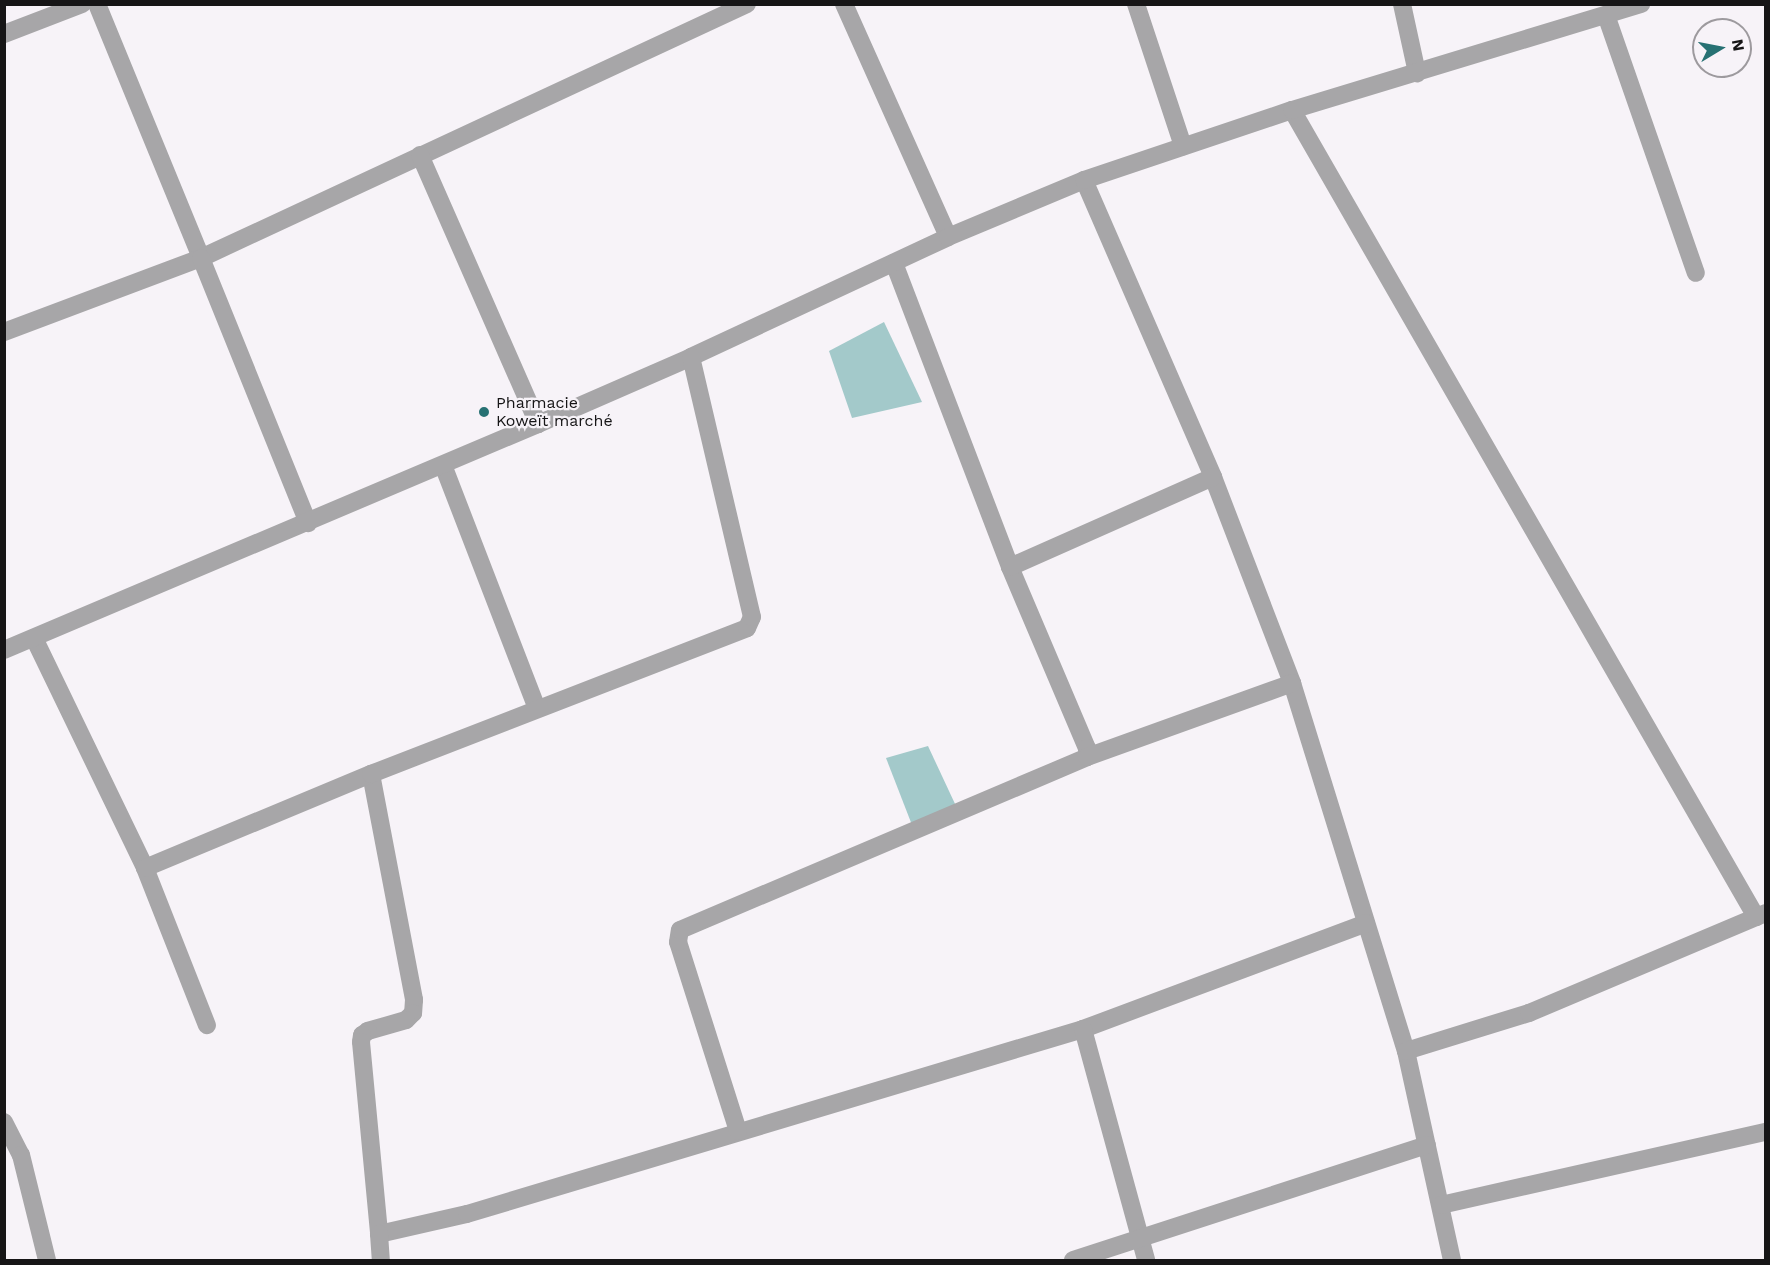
<!DOCTYPE html>
<meta charset="utf-8">
<style>
body{margin:0}
#map{position:relative;width:1770px;height:1265px;overflow:hidden;background:#f7f3f8;font-family:"Work Sans",sans-serif}
div>[style]{position:absolute}
.building>*{inset:0;background:#a3c9ca}
.minor>*{height:18px;margin:-9px;padding:0 9px;transform-origin:9px;border-radius:9px;background:#a7a6a8}
.dots>*{width:16px;height:16px;translate:-50% -50%;box-sizing:border-box;border:3px solid #f7f3f8;border-radius:50%}
span{translate:-50% -50%;white-space:nowrap;text-align:center;line-height:1.15;-webkit-text-stroke:4.5px #f7f3f8;paint-order:stroke}
.poi-label{font-size:16px;color:#161516}
.left{translate:0 -50%;text-align:left}
.frame{position:absolute;inset:0;border:6px solid #161516;pointer-events:none}
.north{position:absolute;left:1692px;top:18px;width:60px;height:60px;box-sizing:border-box;background:#f7f3f8;border:2px solid #9d9a9e;border-radius:50%;rotate:80deg;font-size:16px;font-weight:700;line-height:24px;text-align:center;color:#161516}
.north::after{content:'';display:block;margin:auto;width:21px;height:27px;background:#277173;clip-path:polygon(50% 0,100% 100%,50% 72%,0 100%)}
</style>
<div id="map">
<div class="building">
<div style="clip-path:polygon(884px 322px,922px 402px,852px 418px,829px 351px)"></div>
<div style="clip-path:polygon(928px 746px,956px 806px,912px 825px,886px 758px)"></div>
</div>
<div class="minor">
<div style="left:97px;top:4px;width:274px;rotate:67.7deg"></div>
<div style="left:201px;top:258px;width:602px;rotate:-24.95deg"></div>
<div style="left:844px;top:4px;width:255px;rotate:65.9deg"></div>
<div style="left:1136px;top:4px;width:150px;rotate:71.7deg"></div>
<div style="left:1402px;top:4px;width:71px;rotate:77.7deg"></div>
<div style="left:1606px;top:15px;width:273px;rotate:70.8deg"></div>
<div style="left:4px;top:34px;width:84px;rotate:-21deg"></div>
<div style="left:1292px;top:110px;width:931px;rotate:60.1deg"></div>
<div style="left:420px;top:155px;width:294px;rotate:66.3deg"></div>
<div style="left:1084px;top:180px;width:324px;rotate:66.5deg"></div>
<div style="left:1213px;top:477px;width:221px;rotate:69deg"></div>
<div style="left:1292px;top:683px;width:385px;rotate:72.8deg"></div>
<div style="left:1406px;top:1051px;width:214px;rotate:77.6deg"></div>
<div style="left:894px;top:263px;width:325px;rotate:69.1deg"></div>
<div style="left:1010px;top:567px;width:197px;rotate:67deg"></div>
<div style="left:1087px;top:748px;width:9px;rotate:90deg"></div>
<div style="left:4px;top:332px;width:210px;rotate:-20.6deg"></div>
<div style="left:201px;top:258px;width:286px;rotate:68deg"></div>
<div style="left:443px;top:465px;width:261px;rotate:68.9deg"></div>
<div style="left:1010px;top:567px;width:222px;rotate:-23.9deg"></div>
<div style="left:34px;top:638px;width:255px;rotate:64.2deg"></div>
<div style="left:145px;top:868px;width:169px;rotate:68.5deg"></div>
<div style="left:4px;top:650px;width:580px;rotate:-22.94deg"></div>
<div style="left:538px;top:424px;width:167px;rotate:-23.6deg"></div>
<div style="left:691px;top:357px;width:284px;rotate:-25deg"></div>
<div style="left:948px;top:237px;width:147px;rotate:-22.7deg"></div>
<div style="left:1084px;top:180px;width:219px;rotate:-18.6deg"></div>
<div style="left:1292px;top:110px;width:365px;rotate:-16.9deg"></div>
<div style="left:371px;top:774px;width:230px;rotate:79.2deg"></div>
<div style="left:414px;top:1000px;width:13px;rotate:94deg"></div>
<div style="left:413px;top:1013px;width:10px;rotate:135deg"></div>
<div style="left:406px;top:1020px;width:40px;rotate:164deg"></div>
<div style="left:368px;top:1031px;width:7px;rotate:146deg"></div>
<div style="left:362px;top:1035px;width:7px;rotate:98deg"></div>
<div style="left:361px;top:1042px;width:193px;rotate:84.6deg"></div>
<div style="left:379px;top:1234px;width:90px;rotate:-12.8deg"></div>
<div style="left:467px;top:1214px;width:643px;rotate:-16.72deg"></div>
<div style="left:1083px;top:1029px;width:302px;rotate:-20.5deg"></div>
<div style="left:145px;top:868px;width:245px;rotate:-22.6deg"></div>
<div style="left:371px;top:774px;width:403px;rotate:-21.2deg"></div>
<div style="left:747px;top:628px;width:12px;rotate:-66deg"></div>
<div style="left:752px;top:617px;width:267px;rotate:-103.2deg"></div>
<div style="left:1083px;top:1029px;width:239px;rotate:74.7deg"></div>
<div style="left:1406px;top:1051px;width:129px;rotate:-17.2deg"></div>
<div style="left:1529px;top:1013px;width:257px;rotate:-22.9deg"></div>
<div style="left:4px;top:1122px;width:37px;rotate:63deg"></div>
<div style="left:21px;top:1155px;width:108px;rotate:76.1deg"></div>
<div style="left:738px;top:1131px;width:198px;rotate:-107.6deg"></div>
<div style="left:678px;top:942px;width:12px;rotate:-81deg"></div>
<div style="left:680px;top:930px;width:442px;rotate:-23deg"></div>
<div style="left:1087px;top:757px;width:218px;rotate:-19.8deg"></div>
<div style="left:1441px;top:1205px;width:333px;rotate:-12.7deg"></div>
<div style="left:379px;top:1234px;width:26px;rotate:86deg"></div>
<div style="left:1073px;top:1260px;width:372px;rotate:-18deg"></div>
</div>
<div class="dots">
<div style="left:484px;top:412px;background:#277173"></div>
</div>
<div class="poi-label">
<span class="left" style="left:496px;top:412px">Pharmacie<br>Koweït marché</span>
</div>
<div class="frame"></div>
<div class="north">N</div>
</div>
